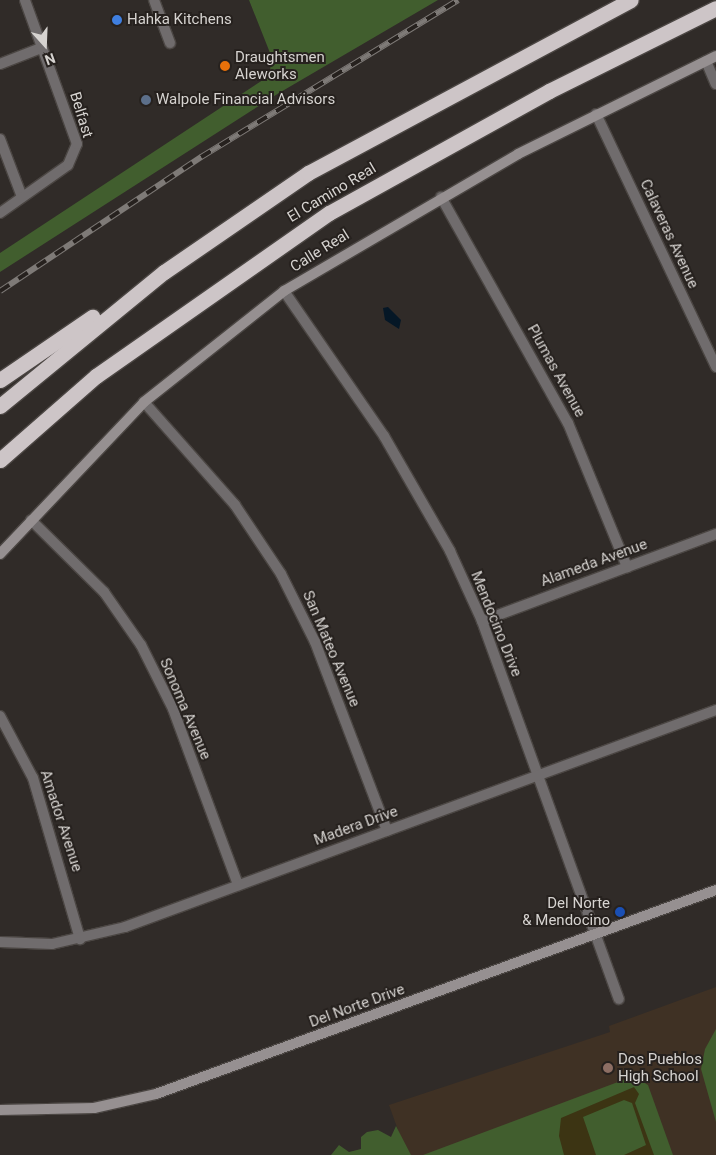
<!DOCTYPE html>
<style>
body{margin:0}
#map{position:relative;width:716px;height:1155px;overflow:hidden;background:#302b28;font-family:Roboto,sans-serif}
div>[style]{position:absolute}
.education>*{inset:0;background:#3f3124}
.green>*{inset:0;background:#415e2e}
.sand>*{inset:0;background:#3c3413}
.water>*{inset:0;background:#051726}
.roads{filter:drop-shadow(1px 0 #4b4643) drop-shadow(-1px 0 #4b4643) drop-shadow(0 1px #4b4643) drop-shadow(0 -1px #4b4643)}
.street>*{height:10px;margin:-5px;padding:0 5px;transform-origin:5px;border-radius:5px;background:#706c6d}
.secondary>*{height:10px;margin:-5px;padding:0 5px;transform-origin:5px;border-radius:5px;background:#969091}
.highway>*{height:15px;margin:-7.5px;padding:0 7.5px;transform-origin:7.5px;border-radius:7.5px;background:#cdc5c7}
.rail>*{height:5.5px;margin-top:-2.75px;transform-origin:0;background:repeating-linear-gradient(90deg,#26211e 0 11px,#7e7a77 0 22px);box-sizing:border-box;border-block:1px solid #7e7a77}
.dots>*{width:14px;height:14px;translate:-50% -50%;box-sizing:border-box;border:2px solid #26211e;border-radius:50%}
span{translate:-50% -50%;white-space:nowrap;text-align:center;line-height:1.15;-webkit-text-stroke:4px #26211e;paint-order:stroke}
.poi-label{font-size:15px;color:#d6d3d0}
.left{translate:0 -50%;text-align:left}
.right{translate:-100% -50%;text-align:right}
.street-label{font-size:15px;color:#d6d3d0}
.north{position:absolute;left:20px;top:20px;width:50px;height:50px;-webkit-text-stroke:4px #26211e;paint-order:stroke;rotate:160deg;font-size:14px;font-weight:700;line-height:20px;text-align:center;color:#d6d3d0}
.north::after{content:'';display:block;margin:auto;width:18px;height:22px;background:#d6d3d0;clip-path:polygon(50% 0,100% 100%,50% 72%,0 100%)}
</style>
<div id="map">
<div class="education">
<div style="clip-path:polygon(716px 987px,716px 1155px,407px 1155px,389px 1105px,610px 1032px,609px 1026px)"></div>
</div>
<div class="green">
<div style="clip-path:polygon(249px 0,438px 0,279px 93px,0 272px,0 253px,269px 76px,272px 58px)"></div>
<div style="clip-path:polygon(716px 1029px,716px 1122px,701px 1069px,705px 1049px)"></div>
<div style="clip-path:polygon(634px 1076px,648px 1085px,673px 1155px,423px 1155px)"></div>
<div style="clip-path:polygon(396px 1126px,411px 1155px,331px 1155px,339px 1145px,349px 1152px,361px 1149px,361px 1137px,367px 1132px,378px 1130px,391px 1137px)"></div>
</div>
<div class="sand">
<div style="clip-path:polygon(634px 1087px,639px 1094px,635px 1103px,654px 1155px,624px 1155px,646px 1145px,632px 1103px,624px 1100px,583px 1117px,596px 1155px,564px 1155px,559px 1136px,561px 1118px)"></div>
</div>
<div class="water">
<div style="clip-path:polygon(388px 307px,401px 320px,399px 329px,385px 320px,383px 308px)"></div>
</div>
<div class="roads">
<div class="street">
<div style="left:154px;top:0;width:46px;rotate:69.6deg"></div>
<div style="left:706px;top:61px;width:25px;rotate:67deg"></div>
<div style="left:0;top:64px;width:44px;rotate:-21.3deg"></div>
<div style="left:596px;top:114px;width:280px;rotate:64.6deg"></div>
<div style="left:0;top:139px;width:62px;rotate:69.2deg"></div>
<div style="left:441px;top:197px;width:259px;rotate:60.7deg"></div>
<div style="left:568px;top:423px;width:156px;rotate:67.7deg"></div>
<div style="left:0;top:213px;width:83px;rotate:-35.2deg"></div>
<div style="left:68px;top:165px;width:23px;rotate:-67deg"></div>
<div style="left:77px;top:144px;width:153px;rotate:-109.9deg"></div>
<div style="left:284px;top:291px;width:176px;rotate:55.4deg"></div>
<div style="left:384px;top:436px;width:133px;rotate:60.1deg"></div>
<div style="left:450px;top:551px;width:77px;rotate:65.4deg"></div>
<div style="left:482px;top:621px;width:402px;rotate:70.1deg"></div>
<div style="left:144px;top:402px;width:137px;rotate:48.5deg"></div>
<div style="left:235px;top:505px;width:83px;rotate:56.3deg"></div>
<div style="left:281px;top:574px;width:76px;rotate:63.4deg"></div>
<div style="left:315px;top:642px;width:202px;rotate:69.1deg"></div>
<div style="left:31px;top:520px;width:103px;rotate:44.6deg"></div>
<div style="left:104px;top:592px;width:65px;rotate:55.1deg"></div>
<div style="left:141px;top:645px;width:72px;rotate:63.4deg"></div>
<div style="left:173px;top:709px;width:188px;rotate:69.7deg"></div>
<div style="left:482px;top:621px;width:250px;rotate:-20.4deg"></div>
<div style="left:0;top:716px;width:70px;rotate:62deg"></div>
<div style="left:33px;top:778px;width:168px;rotate:73.7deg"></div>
<div style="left:0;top:942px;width:52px;rotate:2.2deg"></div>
<div style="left:52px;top:944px;width:75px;rotate:-13.1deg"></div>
<div style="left:125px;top:927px;width:630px;rotate:-20.16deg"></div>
</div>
<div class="secondary">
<div style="left:0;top:554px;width:209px;rotate:-46.5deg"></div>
<div style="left:144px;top:402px;width:179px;rotate:-38.4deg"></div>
<div style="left:284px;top:291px;width:271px;rotate:-30.3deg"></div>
<div style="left:518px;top:154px;width:221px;rotate:-26.3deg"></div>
<div style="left:0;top:1110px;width:94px;rotate:-1.2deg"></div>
<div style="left:94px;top:1108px;width:64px;rotate:-12.7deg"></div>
<div style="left:156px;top:1094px;width:596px;rotate:-20.02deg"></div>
</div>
<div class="highway">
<div style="left:0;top:380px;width:112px;rotate:-34.4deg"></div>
<div style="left:0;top:406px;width:212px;rotate:-39.3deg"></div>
<div style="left:164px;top:272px;width:175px;rotate:-34.5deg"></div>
<div style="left:308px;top:173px;width:366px;rotate:-28.2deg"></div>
<div style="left:0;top:460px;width:128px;rotate:-41.2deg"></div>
<div style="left:96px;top:376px;width:284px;rotate:-35deg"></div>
<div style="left:329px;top:213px;width:252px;rotate:-29deg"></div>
<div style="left:549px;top:91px;width:186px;rotate:-26.4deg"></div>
</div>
</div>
<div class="rail">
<div style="left:0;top:291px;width:242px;rotate:-33.7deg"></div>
<div style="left:201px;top:157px;width:301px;rotate:-31.4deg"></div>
</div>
<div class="dots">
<div style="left:117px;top:20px;background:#3f7fe0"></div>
<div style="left:225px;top:66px;background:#e8710a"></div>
<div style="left:146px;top:100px;background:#5c6f8a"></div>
<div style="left:620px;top:912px;background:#1a4fb4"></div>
<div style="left:608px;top:1068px;background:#8d6e63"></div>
</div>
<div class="poi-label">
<span class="left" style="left:127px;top:20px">Hahka Kitchens</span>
<span class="left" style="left:235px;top:66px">Draughtsmen<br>Aleworks</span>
<span class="left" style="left:156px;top:100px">Walpole Financial Advisors</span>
<span class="right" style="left:610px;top:912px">Del Norte<br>&amp; Mendocino</span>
<span class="left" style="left:618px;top:1068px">Dos Pueblos<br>High School</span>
</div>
<div class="street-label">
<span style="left:81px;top:115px;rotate:73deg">Belfast</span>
<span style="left:332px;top:193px;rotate:-31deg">El Camino Real</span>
<span style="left:669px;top:234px;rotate:65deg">Calaveras Avenue</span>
<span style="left:320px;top:251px;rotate:-32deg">Calle Real</span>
<span style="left:556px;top:371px;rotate:61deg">Plumas Avenue</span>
<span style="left:594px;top:563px;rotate:-20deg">Alameda Avenue</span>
<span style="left:496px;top:624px;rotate:68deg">Mendocino Drive</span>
<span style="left:331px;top:649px;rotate:67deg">San Mateo Avenue</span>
<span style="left:185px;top:709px;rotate:67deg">Sonoma Avenue</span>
<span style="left:61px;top:821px;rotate:72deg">Amador Avenue</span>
<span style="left:356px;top:826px;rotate:-20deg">Madera Drive</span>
<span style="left:357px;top:1006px;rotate:-20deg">Del Norte Drive</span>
</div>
<div class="north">N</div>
</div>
